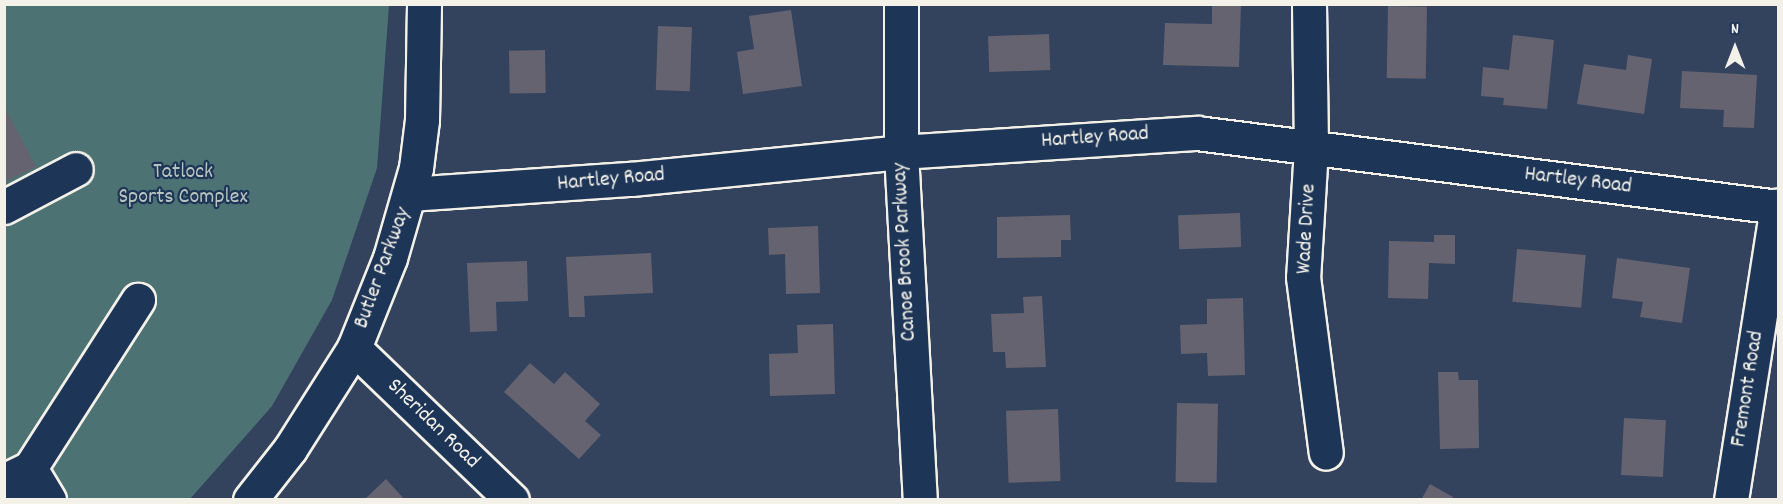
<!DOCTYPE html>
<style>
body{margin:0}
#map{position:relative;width:1783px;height:504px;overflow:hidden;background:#33435e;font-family:Dekko,sans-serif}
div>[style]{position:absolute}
.green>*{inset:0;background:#4d7274}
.building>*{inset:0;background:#656370;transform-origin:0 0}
.roads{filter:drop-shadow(2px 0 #f4f1e8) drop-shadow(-2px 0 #f4f1e8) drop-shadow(0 2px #f4f1e8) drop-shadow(0 -2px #f4f1e8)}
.minor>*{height:33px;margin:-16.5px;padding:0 16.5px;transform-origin:16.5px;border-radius:16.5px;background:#1d3557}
span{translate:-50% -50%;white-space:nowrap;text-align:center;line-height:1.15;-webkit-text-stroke:4.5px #1d3557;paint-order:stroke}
.street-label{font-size:22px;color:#f4f1e8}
.park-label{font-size:22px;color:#bac5bf}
.frame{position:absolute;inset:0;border:6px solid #f4f1e8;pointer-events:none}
.north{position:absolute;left:1705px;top:18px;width:60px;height:60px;-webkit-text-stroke:4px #1d3557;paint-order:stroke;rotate:0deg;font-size:16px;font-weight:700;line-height:24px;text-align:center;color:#f4f1e8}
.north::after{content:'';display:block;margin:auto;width:21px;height:27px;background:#f4f1e8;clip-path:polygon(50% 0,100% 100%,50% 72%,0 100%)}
</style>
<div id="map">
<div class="green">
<div style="clip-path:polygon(4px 5px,389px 5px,377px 168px,332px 300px,272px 406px,190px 499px,5px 499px)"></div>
</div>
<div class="building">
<div style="clip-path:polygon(1212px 4px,1241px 4px,1239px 67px,1163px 65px,1165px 23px,1212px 24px)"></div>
<div style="left:1388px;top:6px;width:39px;height:72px;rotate:1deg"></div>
<div style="clip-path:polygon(791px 10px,802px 86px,743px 94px,737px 52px,754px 49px,749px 16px)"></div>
<div style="left:658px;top:26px;width:34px;height:64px;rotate:2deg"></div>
<div style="left:1049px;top:34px;width:36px;height:61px;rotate:88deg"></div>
<div style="clip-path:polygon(1513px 35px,1554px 40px,1547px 109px,1503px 105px,1504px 98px,1481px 96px,1483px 67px,1509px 70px)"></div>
<div style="left:545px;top:50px;width:43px;height:36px;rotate:89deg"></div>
<div style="clip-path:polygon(1628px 55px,1652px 59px,1644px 114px,1577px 104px,1584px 64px,1626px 70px)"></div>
<div style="clip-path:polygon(1682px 71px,1757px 75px,1754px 128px,1723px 127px,1724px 110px,1680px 108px)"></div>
<div style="clip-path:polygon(4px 106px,36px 167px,4px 182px)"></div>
<div style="left:1240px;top:213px;width:34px;height:62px;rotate:88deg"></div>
<div style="clip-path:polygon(1070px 215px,1071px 240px,1061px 240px,1061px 257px,997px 258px,997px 217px)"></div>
<div style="clip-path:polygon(818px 226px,820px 293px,786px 294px,785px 254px,769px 255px,768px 228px)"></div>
<div style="clip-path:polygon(1434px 235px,1455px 235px,1455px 264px,1429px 263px,1428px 299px,1388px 298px,1389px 241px,1434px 242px)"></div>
<div style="left:1517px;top:249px;width:69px;height:53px;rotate:5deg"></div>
<div style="clip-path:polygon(651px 253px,653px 293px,584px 296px,585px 317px,569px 317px,566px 257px)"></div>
<div style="clip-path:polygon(1617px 258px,1690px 268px,1682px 323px,1640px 317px,1643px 302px,1612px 298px)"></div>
<div style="clip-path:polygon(527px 261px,528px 301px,496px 302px,497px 331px,470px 332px,467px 263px)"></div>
<div style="clip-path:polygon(1042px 296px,1046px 367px,1006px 368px,1005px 352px,993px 352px,991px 314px,1024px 313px,1023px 297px)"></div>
<div style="clip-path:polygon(1243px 298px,1245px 375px,1208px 376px,1207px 353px,1181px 354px,1180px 325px,1207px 324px,1207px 299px)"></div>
<div style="clip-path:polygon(833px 324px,835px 394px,770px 396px,769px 354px,798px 353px,797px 325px)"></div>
<div style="clip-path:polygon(530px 363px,554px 384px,565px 372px,600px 404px,585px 421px,601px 435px,579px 459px,504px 392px)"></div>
<div style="clip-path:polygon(1438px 372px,1458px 372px,1459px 380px,1478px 380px,1479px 448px,1440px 449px)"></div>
<div style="left:1177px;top:403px;width:41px;height:79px;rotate:1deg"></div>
<div style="left:1058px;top:409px;width:72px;height:52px;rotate:88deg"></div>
<div style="left:1624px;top:418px;width:42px;height:57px;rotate:3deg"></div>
<div style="clip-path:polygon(386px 479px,405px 500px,364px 500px)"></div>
<div style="clip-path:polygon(1430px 484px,1453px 497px,1452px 500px,1421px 500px)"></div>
</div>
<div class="roads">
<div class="minor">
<div style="left:901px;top:4px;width:148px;rotate:90deg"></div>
<div style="left:901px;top:152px;width:349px;rotate:86.9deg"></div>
<div style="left:1309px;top:4px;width:144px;rotate:89.2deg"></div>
<div style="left:1311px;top:148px;width:129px;rotate:93.5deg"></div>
<div style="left:1303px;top:277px;width:177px;rotate:82.6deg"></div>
<div style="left:409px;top:194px;width:223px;rotate:-3.9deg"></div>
<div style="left:631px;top:179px;width:271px;rotate:-5.7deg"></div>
<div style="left:901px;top:152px;width:297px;rotate:-3.7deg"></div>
<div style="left:1197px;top:133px;width:586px;rotate:7.26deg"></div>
<div style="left:4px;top:207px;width:81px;rotate:-27.8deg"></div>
<div style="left:354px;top:348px;width:219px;rotate:43.9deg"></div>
<div style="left:30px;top:468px;width:37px;rotate:59deg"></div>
<div style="left:16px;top:500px;width:23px;rotate:-119deg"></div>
<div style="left:5px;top:480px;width:28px;rotate:-26deg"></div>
<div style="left:30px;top:468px;width:200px;rotate:-57.3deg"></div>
<div style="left:250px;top:500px;width:65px;rotate:-51.9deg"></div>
<div style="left:290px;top:449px;width:120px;rotate:-57.6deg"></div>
<div style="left:354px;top:348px;width:97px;rotate:-68.2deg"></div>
<div style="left:390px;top:258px;width:94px;rotate:-73.9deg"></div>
<div style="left:416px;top:168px;width:48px;rotate:-82.9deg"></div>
<div style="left:422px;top:120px;width:116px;rotate:-89deg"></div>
<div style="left:1731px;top:500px;width:298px;rotate:-81.1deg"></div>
</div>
</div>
<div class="street-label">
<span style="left:1095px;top:138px;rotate:-4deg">Hartley Road</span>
<span style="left:611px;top:180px;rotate:-5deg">Hartley Road</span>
<span style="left:1578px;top:181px;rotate:7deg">Hartley Road</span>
<span style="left:1307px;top:229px;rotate:-87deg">Wade Drive</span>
<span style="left:905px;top:252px;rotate:-93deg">Canoe Brook Parkway</span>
<span style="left:383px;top:268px;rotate:-70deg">Butler Parkway</span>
<span style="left:1748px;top:389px;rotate:-81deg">Fremont Road</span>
<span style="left:433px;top:424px;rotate:44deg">Sheridan Road</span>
</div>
<div class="park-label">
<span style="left:183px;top:185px">Tatlock<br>Sports Complex</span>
</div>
<div class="frame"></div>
<div class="north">N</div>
</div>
